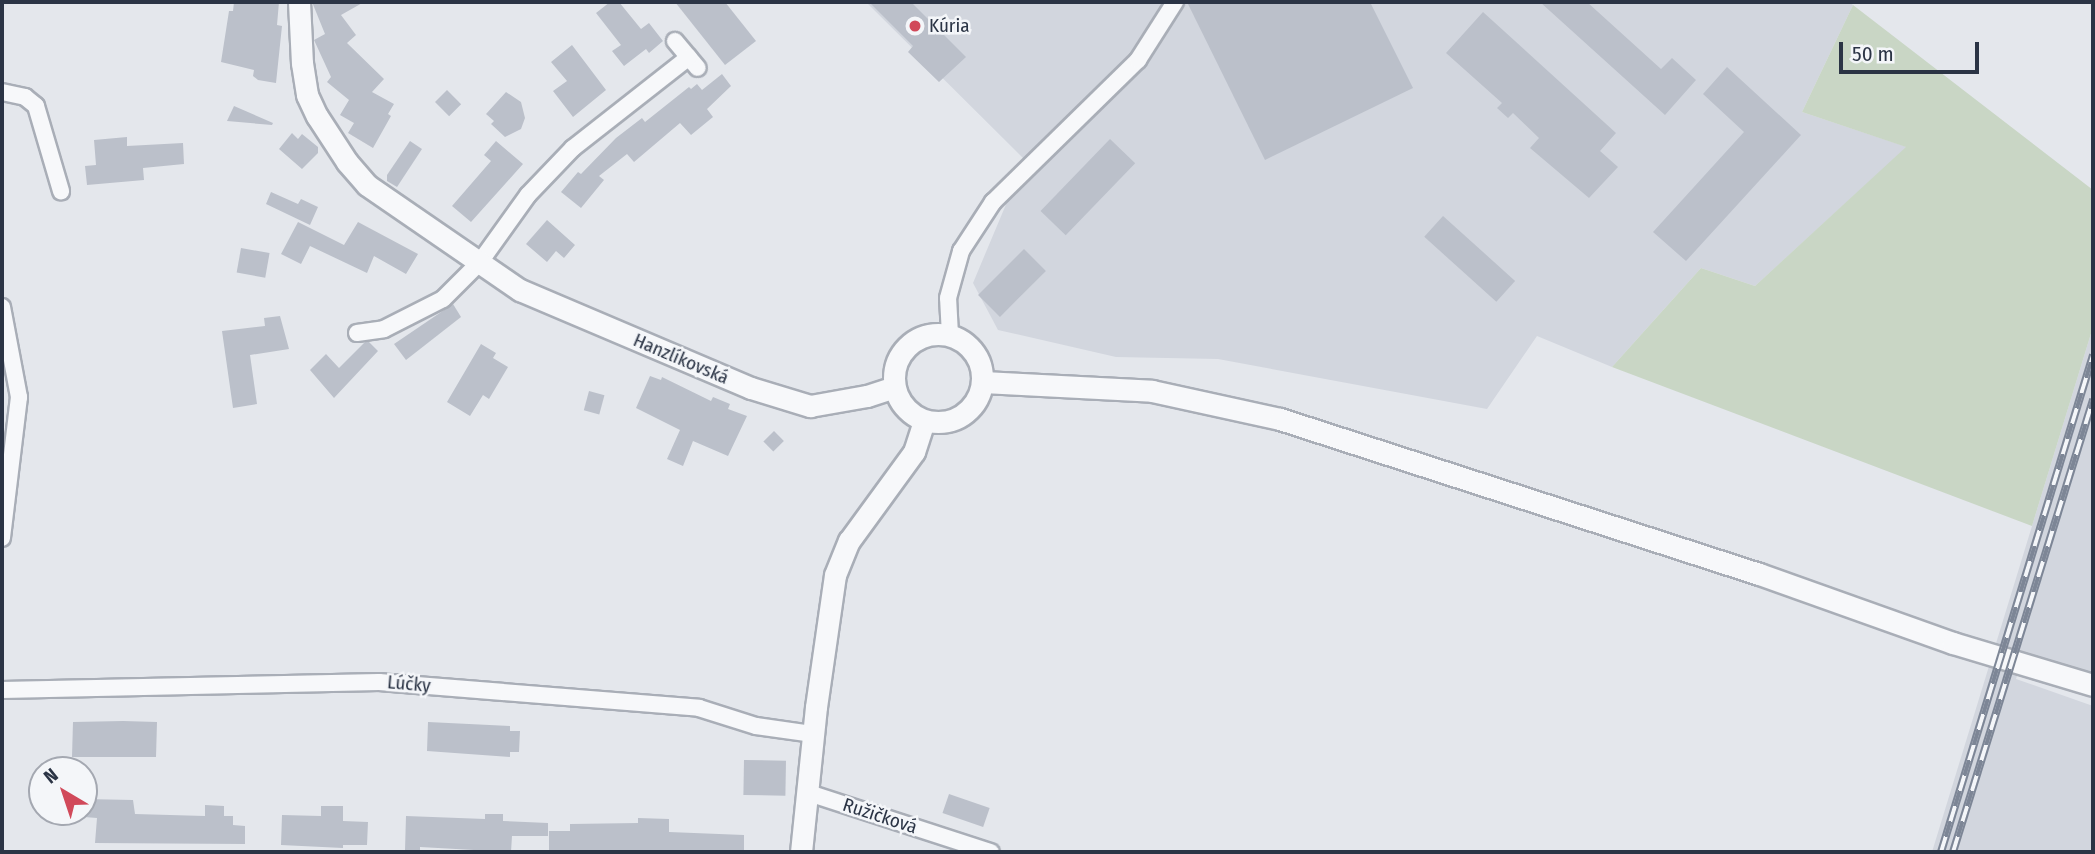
<!DOCTYPE html>
<meta charset="utf-8">
<style>
body{margin:0}
#map{position:relative;width:2095px;height:854px;overflow:hidden;background:#e4e7ec;font-family:"Fira Sans Condensed",sans-serif}
div>[style]{position:absolute}
.built>*{inset:0;background:#d2d6de}
.green>*{inset:0;background:#c9d6c5}
.building>*{inset:0;background:#bbc0ca;transform-origin:0 0}
.roads{filter:drop-shadow(2px 0 #a9aeb7) drop-shadow(-2px 0 #a9aeb7) drop-shadow(0 2px #a9aeb7) drop-shadow(0 -2px #a9aeb7)}
.minor>*{height:16px;margin:-8px;padding:0 8px;transform-origin:8px;border-radius:8px;background:#f7f8fa}
.tertiary>*{height:21px;margin:-10.5px;padding:0 10.5px;transform-origin:10.5px;border-radius:10.5px;background:#f7f8fa}
.tertiary>.ring{margin:-10.5px;padding:0;box-sizing:content-box;background:none;border:21px solid #f7f8fa;border-radius:50%}
.rail>*{height:8px;margin-top:-4px;transform-origin:0;background:repeating-linear-gradient(90deg,#f4f6f9 0 16px,#7d8696 0 32px);box-sizing:border-box;border-block:2px solid #7d8696}
.dots>*{width:19px;height:19px;translate:-50% -50%;box-sizing:border-box;border:4px solid #f4f6f9;border-radius:50%}
span{translate:-50% -50%;white-space:nowrap;text-align:center;line-height:1.15;-webkit-text-stroke:5px #f4f6f9;paint-order:stroke}
.poi-label{font-size:19px;color:#2b3445}
.left{translate:0 -50%;text-align:left}
.street-label{font-size:19px;color:#2b3445}
.frame{position:absolute;inset:0;border:4px solid #2b3445;pointer-events:none}
.north{position:absolute;left:28px;top:756px;width:70px;height:70px;box-sizing:border-box;background:#f4f6f9;border:2px solid #a4a8b1;border-radius:50%;rotate:321deg;font-size:19px;font-weight:700;line-height:28px;text-align:center;color:#2b3445}
.north::after{content:'';display:block;margin:auto;width:24px;height:32px;background:#d1495a;clip-path:polygon(50% 0,100% 100%,50% 72%,0 100%)}
.scale{position:absolute;left:1839px;top:42px;width:140px;height:32px;box-sizing:border-box;border:4px solid #2b3445;border-top:0;padding-left:9px;font-size:21px;line-height:24px;white-space:nowrap;color:#2b3445;-webkit-text-stroke:5px #f4f6f9;paint-order:stroke}
</style>
<div id="map">
<div class="built">
<div style="clip-path:polygon(866px 2px,1849px 2px,1853px 5px,1802px 112px,1907px 147px,1755px 286px,1701px 268px,1612px 367px,1537px 336px,1487px 409px,1218px 359px,1116px 357px,998px 330px,973px 283px,1007px 202px,1029px 164px)"></div>
<div style="clip-path:polygon(2093px 327px,2093px 677px,2021px 664px,2016px 679px,2093px 706px,2093px 852px,1932px 852px)"></div>
</div>
<div class="green">
<div style="clip-path:polygon(1853px 5px,2093px 190px,2093px 327px,2032px 526px,1612px 367px,1701px 268px,1755px 286px,1906px 147px,1802px 112px)"></div>
</div>
<div class="building">
<div style="clip-path:polygon(234px 2px,279px 2px,277px 25px,282px 26px,276px 83px,258px 80px,253px 76px,254px 70px,221px 62px,229px 11px,233px 11px)"></div>
<div style="clip-path:polygon(312px 2px,364px 2px,341px 15px,356px 35px,347px 43px,384px 79px,372px 92px,394px 104px,388px 114px,391px 116px,373px 148px,348px 133px,354px 123px,340px 115px,349px 100px,327px 82px,331px 77px,314px 40px,325px 34px)"></div>
<div style="clip-path:polygon(610px 2px,619px 2px,641px 29px,649px 23px,663px 41px,649px 53px,646px 49px,624px 66px,612px 51px,621px 45px,596px 13px)"></div>
<div style="clip-path:polygon(675px 2px,725px 2px,756px 41px,725px 65px)"></div>
<div style="clip-path:polygon(869px 2px,911px 2px,966px 57px,939px 82px,908px 52px,913px 46px)"></div>
<div style="clip-path:polygon(1187px 2px,1370px 2px,1413px 88px,1265px 160px)"></div>
<div style="clip-path:polygon(1540px 2px,1587px 2px,1661px 69px,1672px 58px,1696px 80px,1665px 115px)"></div>
<div style="clip-path:polygon(1483px 12px,1616px 133px,1600px 151px,1618px 167px,1589px 198px,1530px 148px,1539px 138px,1513px 113px,1508px 118px,1497px 108px,1502px 103px,1446px 53px)"></div>
<div style="clip-path:polygon(572px 45px,606px 90px,573px 117px,553px 91px,567px 81px,551px 62px)"></div>
<div style="clip-path:polygon(1727px 67px,1801px 135px,1686px 261px,1653px 232px,1744px 132px,1703px 94px)"></div>
<div style="clip-path:polygon(722px 74px,731px 86px,707px 109px,713px 117px,691px 135px,680px 123px,634px 162px,627px 154px,599px 176px,604px 180px,581px 208px,561px 192px,578px 172px,581px 174px,616px 138px,642px 118px,645px 122px,689px 87px,691px 89px,697px 84px,702px 90px)"></div>
<div style="left:447px;top:90px;width:20px;height:17px;rotate:45deg"></div>
<div style="clip-path:polygon(506px 92px,521px 102px,525px 118px,521px 129px,505px 137px,491px 124px,494px 121px,486px 114px)"></div>
<div style="clip-path:polygon(234px 106px,273px 123px,272px 125px,227px 121px)"></div>
<div style="clip-path:polygon(292px 133px,298px 139px,302px 134px,318px 147px,318px 153px,302px 169px,279px 149px)"></div>
<div style="clip-path:polygon(127px 137px,127px 146px,183px 143px,184px 164px,143px 168px,144px 180px,87px 185px,85px 166px,96px 165px,94px 140px)"></div>
<div style="left:1110px;top:139px;width:35px;height:100px;rotate:44deg"></div>
<div style="clip-path:polygon(410px 141px,422px 149px,397px 187px,387px 181px,387px 175px)"></div>
<div style="clip-path:polygon(496px 141px,523px 164px,471px 222px,452px 206px,491px 161px,484px 155px)"></div>
<div style="clip-path:polygon(271px 192px,298px 204px,301px 199px,318px 207px,310px 225px,266px 204px)"></div>
<div style="left:1443px;top:216px;width:97px;height:28px;rotate:42deg"></div>
<div style="clip-path:polygon(547px 220px,575px 245px,564px 258px,556px 251px,547px 262px,526px 244px)"></div>
<div style="clip-path:polygon(298px 222px,344px 245px,358px 222px,418px 254px,406px 274px,374px 256px,367px 273px,310px 246px,301px 264px,281px 254px)"></div>
<div style="left:241px;top:248px;width:29px;height:25px;rotate:10deg"></div>
<div style="left:1024px;top:249px;width:31px;height:65px;rotate:45deg"></div>
<div style="clip-path:polygon(453px 304px,461px 317px,406px 360px,394px 344px)"></div>
<div style="clip-path:polygon(280px 316px,289px 349px,250px 355px,257px 404px,233px 408px,222px 331px,265px 326px,264px 318px)"></div>
<div style="clip-path:polygon(365px 342px,369px 342px,378px 351px,334px 398px,310px 370px,326px 354px,339px 368px)"></div>
<div style="clip-path:polygon(481px 344px,496px 353px,493px 358px,508px 367px,489px 399px,483px 395px,470px 416px,447px 402px)"></div>
<div style="clip-path:polygon(650px 376px,661px 380px,662px 377px,711px 401px,713px 397px,730px 404px,728px 409px,747px 416px,728px 456px,693px 441px,683px 466px,667px 459px,680px 430px,636px 408px)"></div>
<div style="left:589px;top:391px;width:16px;height:20px;rotate:15deg"></div>
<div style="left:774px;top:431px;width:14px;height:15px;rotate:45deg"></div>
<div style="clip-path:polygon(123px 721px,157px 722px,156px 757px,72px 757px,73px 722px)"></div>
<div style="clip-path:polygon(428px 722px,510px 726px,510px 731px,520px 731px,519px 752px,510px 752px,510px 757px,427px 751px)"></div>
<div style="left:744px;top:760px;width:42px;height:35px;rotate:1deg"></div>
<div style="left:949px;top:794px;width:43px;height:20px;rotate:19deg"></div>
<div style="clip-path:polygon(84px 799px,133px 800px,135px 814px,205px 816px,205px 805px,224px 806px,224px 816px,233px 816px,233px 825px,245px 826px,245px 844px,95px 843px,97px 818px,84px 817px)"></div>
<div style="clip-path:polygon(321px 806px,343px 806px,343px 821px,368px 822px,367px 845px,343px 845px,343px 848px,281px 845px,282px 815px,321px 816px)"></div>
<div style="clip-path:polygon(485px 814px,503px 814px,503px 821px,548px 823px,548px 836px,512px 836px,511px 852px,420px 847px,420px 850px,405px 850px,406px 816px,485px 819px)"></div>
<div style="clip-path:polygon(638px 818px,669px 819px,669px 832px,744px 835px,744px 852px,549px 852px,549px 831px,570px 831px,570px 824px,638px 823px)"></div>
</div>
<div class="roads">
<div class="minor">
<div style="left:675px;top:41px;width:35px;rotate:50deg"></div>
<div style="left:2px;top:92px;width:24px;rotate:12deg"></div>
<div style="left:25px;top:97px;width:14px;rotate:39deg"></div>
<div style="left:36px;top:106px;width:89px;rotate:73.6deg"></div>
<div style="left:2px;top:307px;width:92px;rotate:79.3deg"></div>
<div style="left:19px;top:397px;width:142px;rotate:96.9deg"></div>
<div style="left:357px;top:333px;width:27px;rotate:-8deg"></div>
<div style="left:384px;top:329px;width:66px;rotate:-27deg"></div>
<div style="left:443px;top:299px;width:52px;rotate:-45deg"></div>
<div style="left:480px;top:262px;width:82px;rotate:-54.4deg"></div>
<div style="left:528px;top:195px;width:65px;rotate:-46.2deg"></div>
<div style="left:573px;top:148px;width:147px;rotate:-38.1deg"></div>
<div style="left:950px;top:335px;width:37px;rotate:-93deg"></div>
<div style="left:948px;top:298px;width:49px;rotate:-74.5deg"></div>
<div style="left:961px;top:251px;width:59px;rotate:-56.9deg"></div>
<div style="left:993px;top:202px;width:203px;rotate:-44.4deg"></div>
<div style="left:1138px;top:60px;width:69px;rotate:-57.5deg"></div>
<div style="left:2px;top:690px;width:377px;rotate:-1.2deg"></div>
<div style="left:379px;top:682px;width:321px;rotate:4.6deg"></div>
<div style="left:699px;top:708px;width:60px;rotate:17.5deg"></div>
<div style="left:756px;top:726px;width:58px;rotate:8deg"></div>
<div style="left:809px;top:793px;width:191px;rotate:18deg"></div>
</div>
<div class="tertiary">
<div style="left:299px;top:2px;width:61px;rotate:87.2deg"></div>
<div style="left:302px;top:63px;width:32px;rotate:81deg"></div>
<div style="left:307px;top:95px;width:23px;rotate:65deg"></div>
<div style="left:317px;top:116px;width:55px;rotate:56.9deg"></div>
<div style="left:347px;top:162px;width:30px;rotate:49deg"></div>
<div style="left:367px;top:185px;width:186px;rotate:34.5deg"></div>
<div style="left:520px;top:290px;width:251px;rotate:23deg"></div>
<div style="left:751px;top:388px;width:62px;rotate:17deg"></div>
<div style="left:810px;top:406px;width:58px;rotate:-10deg"></div>
<div style="left:867px;top:396px;width:29px;rotate:-18deg"></div>
<div class="ring" style="left:894px;top:334px;width:67px;height:67px"></div>
<div style="left:983px;top:382px;width:169px;rotate:3deg"></div>
<div style="left:1152px;top:391px;width:131px;rotate:12.3deg"></div>
<div style="left:1280px;top:419px;width:503px;rotate:17.93deg"></div>
<div style="left:1759px;top:574px;width:206px;rotate:19.6deg"></div>
<div style="left:1953px;top:643px;width:146px;rotate:16.7deg"></div>
<div style="left:801px;top:852px;width:146px;rotate:-84.1deg"></div>
<div style="left:816px;top:707px;width:133px;rotate:-81.8deg"></div>
<div style="left:835px;top:575px;width:37px;rotate:-68deg"></div>
<div style="left:849px;top:541px;width:110px;rotate:-53.9deg"></div>
<div style="left:914px;top:452px;width:33px;rotate:-72deg"></div>
</div>
</div>
<div class="rail">
<div style="left:1941px;top:852px;width:520px;rotate:-72.99deg"></div>
<div style="left:1953px;top:852px;width:474px;rotate:-72.8deg"></div>
</div>
<div class="dots">
<div style="left:915px;top:26px;background:#d1495a"></div>
</div>
<div class="poi-label">
<span class="left" style="left:929px;top:26px">Kúria</span>
</div>
<div class="street-label">
<span style="left:681px;top:359px;rotate:23deg">Hanzlíkovská</span>
<span style="left:409px;top:684px;rotate:5deg">Lúčky</span>
<span style="left:880px;top:816px;rotate:18deg">Ružičková</span>
</div>
<div class="frame"></div>
<div class="north">N</div>
<div class="scale">50 m</div>
</div>
